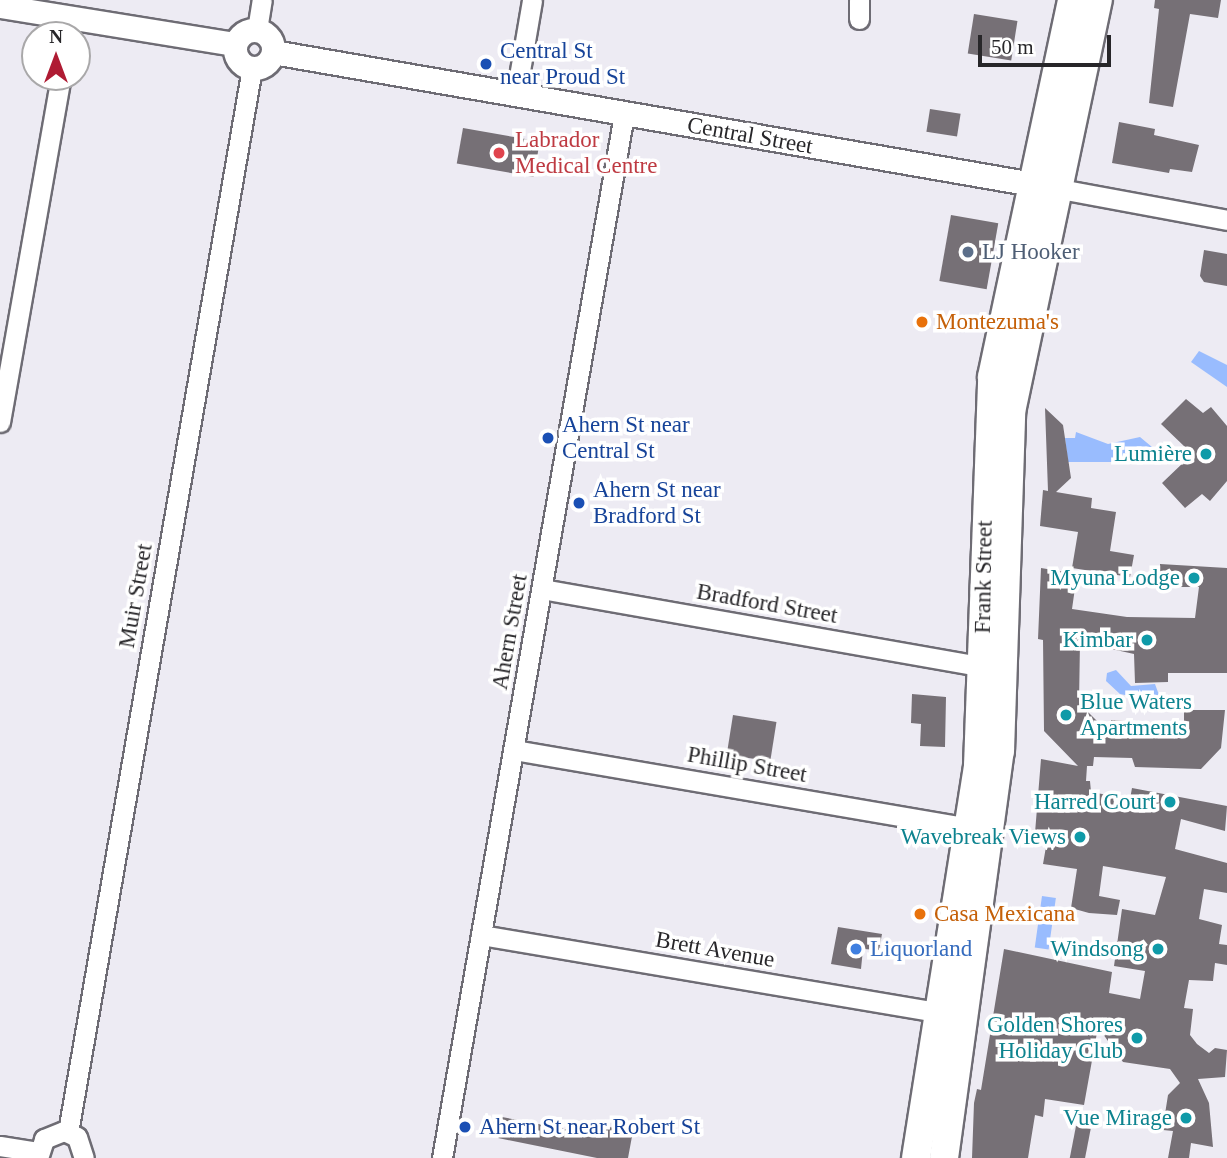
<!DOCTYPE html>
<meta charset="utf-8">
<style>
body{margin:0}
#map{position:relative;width:1227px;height:1158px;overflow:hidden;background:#edebf3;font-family:Georgia,serif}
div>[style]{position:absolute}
.water>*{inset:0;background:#99bcfe;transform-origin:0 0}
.building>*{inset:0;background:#767076;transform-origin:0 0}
.roads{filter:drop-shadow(2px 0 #6e6c74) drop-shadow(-2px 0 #6e6c74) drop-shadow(0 2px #6e6c74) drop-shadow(0 -2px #6e6c74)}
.minor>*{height:19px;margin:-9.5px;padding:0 9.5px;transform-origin:9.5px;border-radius:9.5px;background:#fff}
.major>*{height:23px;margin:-11.5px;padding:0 11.5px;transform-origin:11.5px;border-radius:11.5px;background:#fff}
.major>.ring{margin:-11.5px;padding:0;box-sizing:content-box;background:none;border:23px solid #fff;border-radius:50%}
.highway>*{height:28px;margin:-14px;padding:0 14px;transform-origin:14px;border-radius:14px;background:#fff}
.dots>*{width:19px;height:19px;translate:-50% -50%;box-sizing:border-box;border:4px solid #fff;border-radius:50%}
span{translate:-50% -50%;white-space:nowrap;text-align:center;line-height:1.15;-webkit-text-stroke:7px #fff;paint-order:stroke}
.transit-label{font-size:23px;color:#164399}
.left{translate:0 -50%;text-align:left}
.street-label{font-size:23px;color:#272629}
.health-label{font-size:23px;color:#be3a42}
.service-label{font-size:23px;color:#4e5e75}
.food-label{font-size:23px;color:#c56008}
.culture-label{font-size:23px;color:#0d838f}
.right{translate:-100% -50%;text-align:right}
.shop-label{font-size:23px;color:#366cbe}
.north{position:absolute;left:21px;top:21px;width:70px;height:70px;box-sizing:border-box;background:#fff;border:2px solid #a9a8a9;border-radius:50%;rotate:0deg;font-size:19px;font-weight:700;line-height:28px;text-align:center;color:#272629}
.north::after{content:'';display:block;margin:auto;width:24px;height:32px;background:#af1b33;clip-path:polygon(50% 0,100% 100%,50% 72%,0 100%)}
.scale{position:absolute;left:978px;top:35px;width:133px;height:32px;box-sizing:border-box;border:4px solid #272629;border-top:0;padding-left:9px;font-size:21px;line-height:24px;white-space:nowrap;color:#272629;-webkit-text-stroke:5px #fff;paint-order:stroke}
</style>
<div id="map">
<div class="water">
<div style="clip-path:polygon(1199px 351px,1227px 365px,1227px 387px,1191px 362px)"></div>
<div style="clip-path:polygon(1076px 432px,1108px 444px,1140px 437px,1170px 462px,1068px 462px,1065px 438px,1075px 438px)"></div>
<div style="clip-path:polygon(1116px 670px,1131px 686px,1155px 684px,1159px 695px,1149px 700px,1120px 694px,1106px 681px,1107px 673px)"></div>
<div style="left:1042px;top:896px;width:14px;height:52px;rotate:8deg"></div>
</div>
<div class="building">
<div style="clip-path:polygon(1155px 0,1221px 0,1218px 18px,1190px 14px,1173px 107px,1149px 103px,1159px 9px,1154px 8px)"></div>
<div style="left:974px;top:14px;width:44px;height:40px;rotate:9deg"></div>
<div style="left:930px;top:109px;width:31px;height:23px;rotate:9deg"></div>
<div style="clip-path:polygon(1119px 122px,1155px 129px,1154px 135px,1199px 145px,1192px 172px,1170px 169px,1169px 173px,1112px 163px)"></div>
<div style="left:463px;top:128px;width:78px;height:36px;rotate:10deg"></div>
<div style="left:951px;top:215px;width:48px;height:67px;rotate:10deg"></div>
<div style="clip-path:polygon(1204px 250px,1227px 254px,1227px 286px,1204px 282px,1200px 276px)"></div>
<div style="clip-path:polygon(1186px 399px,1203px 413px,1211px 407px,1227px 426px,1227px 481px,1210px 501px,1202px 494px,1185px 508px,1162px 483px,1185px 461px,1185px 447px,1161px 424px)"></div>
<div style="clip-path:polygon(1045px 408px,1063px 425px,1071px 478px,1056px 492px,1092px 498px,1091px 508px,1116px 512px,1110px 551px,1134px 555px,1130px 577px,1072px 568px,1078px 532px,1040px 526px,1043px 490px,1048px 491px)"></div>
<div style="clip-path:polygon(1160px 564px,1227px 568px,1227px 673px,1168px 673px,1168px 682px,1135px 683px,1134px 654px,1080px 642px,1079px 703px,1111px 735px,1111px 720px,1184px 725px,1184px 710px,1225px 710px,1221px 748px,1201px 769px,1135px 767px,1132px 758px,1094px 757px,1093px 766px,1087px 766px,1086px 781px,1090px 781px,1091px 792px,1130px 799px,1132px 788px,1227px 806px,1225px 831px,1181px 819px,1175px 849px,1227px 863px,1227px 893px,1204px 889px,1199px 919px,1222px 925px,1219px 944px,1227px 945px,1227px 965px,1215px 963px,1213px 981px,1189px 980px,1184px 1008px,1193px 1009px,1190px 1035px,1197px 1044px,1209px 1053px,1215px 1048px,1227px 1050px,1225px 1077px,1198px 1079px,1209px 1103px,1213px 1147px,1191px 1143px,1189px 1158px,1168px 1158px,1173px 1131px,1163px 1130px,1165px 1114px,1168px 1095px,1180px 1083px,1170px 1069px,1123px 1062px,1098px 1027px,1084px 1105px,1045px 1099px,1043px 1117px,1035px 1115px,1028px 1158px,972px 1158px,974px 1103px,977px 1089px,981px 1090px,1004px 949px,1112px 972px,1109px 993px,1140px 999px,1145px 971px,1114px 966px,1122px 909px,1155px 915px,1166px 877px,1103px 866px,1099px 896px,1120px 900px,1117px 915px,1089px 913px,1071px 908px,1077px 869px,1043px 864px,1048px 835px,1035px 833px,1041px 759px,1078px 766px,1044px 731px,1043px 640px,1038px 639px,1041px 568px,1077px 574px,1072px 609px,1127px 617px,1195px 618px,1199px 587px,1160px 587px)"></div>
<div style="clip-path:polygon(912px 694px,946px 697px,945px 747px,920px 746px,921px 724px,911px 723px)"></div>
<div style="left:733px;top:715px;width:44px;height:40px;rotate:9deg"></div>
<div style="clip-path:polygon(838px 927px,882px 934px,879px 950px,863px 949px,861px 969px,831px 964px)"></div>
<div style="clip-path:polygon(502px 1117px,602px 1136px,603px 1126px,633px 1131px,628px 1158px,597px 1158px,498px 1138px)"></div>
<div style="left:1076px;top:1126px;width:15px;height:33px;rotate:11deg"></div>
</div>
<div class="roads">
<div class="minor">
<div style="left:859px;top:0;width:19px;rotate:90deg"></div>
<div style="left:257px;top:30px;width:30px;rotate:-81deg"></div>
<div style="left:516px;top:94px;width:95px;rotate:-80.3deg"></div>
<div style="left:1060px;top:189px;width:170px;rotate:10.5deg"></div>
<div style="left:0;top:422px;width:350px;rotate:-80deg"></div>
<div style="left:542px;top:589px;width:448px;rotate:10deg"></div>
<div style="left:514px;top:750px;width:464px;rotate:9.7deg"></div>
<div style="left:481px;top:935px;width:467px;rotate:9.6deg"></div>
<div style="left:68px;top:1132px;width:1080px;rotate:-80.19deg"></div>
<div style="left:0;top:1146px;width:38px;rotate:9deg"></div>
<div style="left:38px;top:1158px;width:20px;rotate:-72deg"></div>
<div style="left:44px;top:1139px;width:22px;rotate:-22deg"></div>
<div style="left:64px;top:1131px;width:14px;rotate:25deg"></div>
<div style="left:77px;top:1137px;width:22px;rotate:72deg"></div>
<div style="left:442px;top:1158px;width:1060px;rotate:-80.11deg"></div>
</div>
<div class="major">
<div style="left:0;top:6px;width:238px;rotate:9.2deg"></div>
<div class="ring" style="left:235px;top:30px;width:15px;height:15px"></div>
<div style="left:273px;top:52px;width:789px;rotate:9.86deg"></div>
</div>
<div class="highway">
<div style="left:916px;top:1158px;width:397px;rotate:-81deg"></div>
<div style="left:978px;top:766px;width:389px;rotate:-87.9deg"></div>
<div style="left:992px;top:377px;width:385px;rotate:-78deg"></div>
<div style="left:944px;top:1158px;width:411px;rotate:-82.2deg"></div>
<div style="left:1000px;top:751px;width:339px;rotate:-88.1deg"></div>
<div style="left:1011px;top:412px;width:421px;rotate:-78.1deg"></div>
</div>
</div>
<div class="dots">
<div style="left:486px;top:64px;background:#1a4fb4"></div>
<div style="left:499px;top:153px;background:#e0444e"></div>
<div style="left:968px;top:252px;background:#5c6f8a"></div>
<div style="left:922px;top:322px;background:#e8710a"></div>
<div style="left:548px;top:438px;background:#1a4fb4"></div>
<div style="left:1206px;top:454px;background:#0f9aa8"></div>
<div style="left:579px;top:503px;background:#1a4fb4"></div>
<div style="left:1194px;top:578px;background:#0f9aa8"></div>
<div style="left:1147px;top:640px;background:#0f9aa8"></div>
<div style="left:1066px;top:715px;background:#0f9aa8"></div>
<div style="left:1170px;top:802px;background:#0f9aa8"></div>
<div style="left:1080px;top:837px;background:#0f9aa8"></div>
<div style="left:920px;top:914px;background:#e8710a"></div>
<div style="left:856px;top:949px;background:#3f7fe0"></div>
<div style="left:1158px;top:949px;background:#0f9aa8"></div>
<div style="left:1137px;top:1038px;background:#0f9aa8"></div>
<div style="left:1186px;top:1118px;background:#0f9aa8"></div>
<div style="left:465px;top:1127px;background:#1a4fb4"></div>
</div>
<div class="transit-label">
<span class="left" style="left:500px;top:64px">Central St<br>near Proud St</span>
<span class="left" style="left:562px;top:438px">Ahern St near<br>Central St</span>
<span class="left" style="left:593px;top:503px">Ahern St near<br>Bradford St</span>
<span class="left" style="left:479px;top:1127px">Ahern St near Robert St</span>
</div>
<div class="street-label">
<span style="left:750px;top:136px;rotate:10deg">Central Street</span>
<span style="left:984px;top:577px;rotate:-89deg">Frank Street</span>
<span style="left:136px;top:596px;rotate:-80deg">Muir Street</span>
<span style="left:767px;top:604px;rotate:10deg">Bradford Street</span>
<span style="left:510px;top:632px;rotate:-80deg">Ahern Street</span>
<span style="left:747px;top:765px;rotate:10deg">Phillip Street</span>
<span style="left:715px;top:950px;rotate:10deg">Brett Avenue</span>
</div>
<div class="health-label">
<span class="left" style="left:515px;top:153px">Labrador<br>Medical Centre</span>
</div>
<div class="service-label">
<span class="left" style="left:982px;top:252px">LJ Hooker</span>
</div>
<div class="food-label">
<span class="left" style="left:936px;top:322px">Montezuma's</span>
<span class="left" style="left:934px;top:914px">Casa Mexicana</span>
</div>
<div class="culture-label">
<span class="right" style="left:1192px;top:454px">Lumière</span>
<span class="right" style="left:1180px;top:578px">Myuna Lodge</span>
<span class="right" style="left:1133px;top:640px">Kimbar</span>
<span class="left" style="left:1080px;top:715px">Blue Waters<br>Apartments</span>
<span class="right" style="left:1156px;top:802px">Harred Court</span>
<span class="right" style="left:1066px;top:837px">Wavebreak Views</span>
<span class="right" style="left:1144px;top:949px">Windsong</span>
<span class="right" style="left:1123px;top:1038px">Golden Shores<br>Holiday Club</span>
<span class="right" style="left:1172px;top:1118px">Vue Mirage</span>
</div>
<div class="shop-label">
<span class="left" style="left:870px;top:949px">Liquorland</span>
</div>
<div class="north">N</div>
<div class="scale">50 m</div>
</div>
